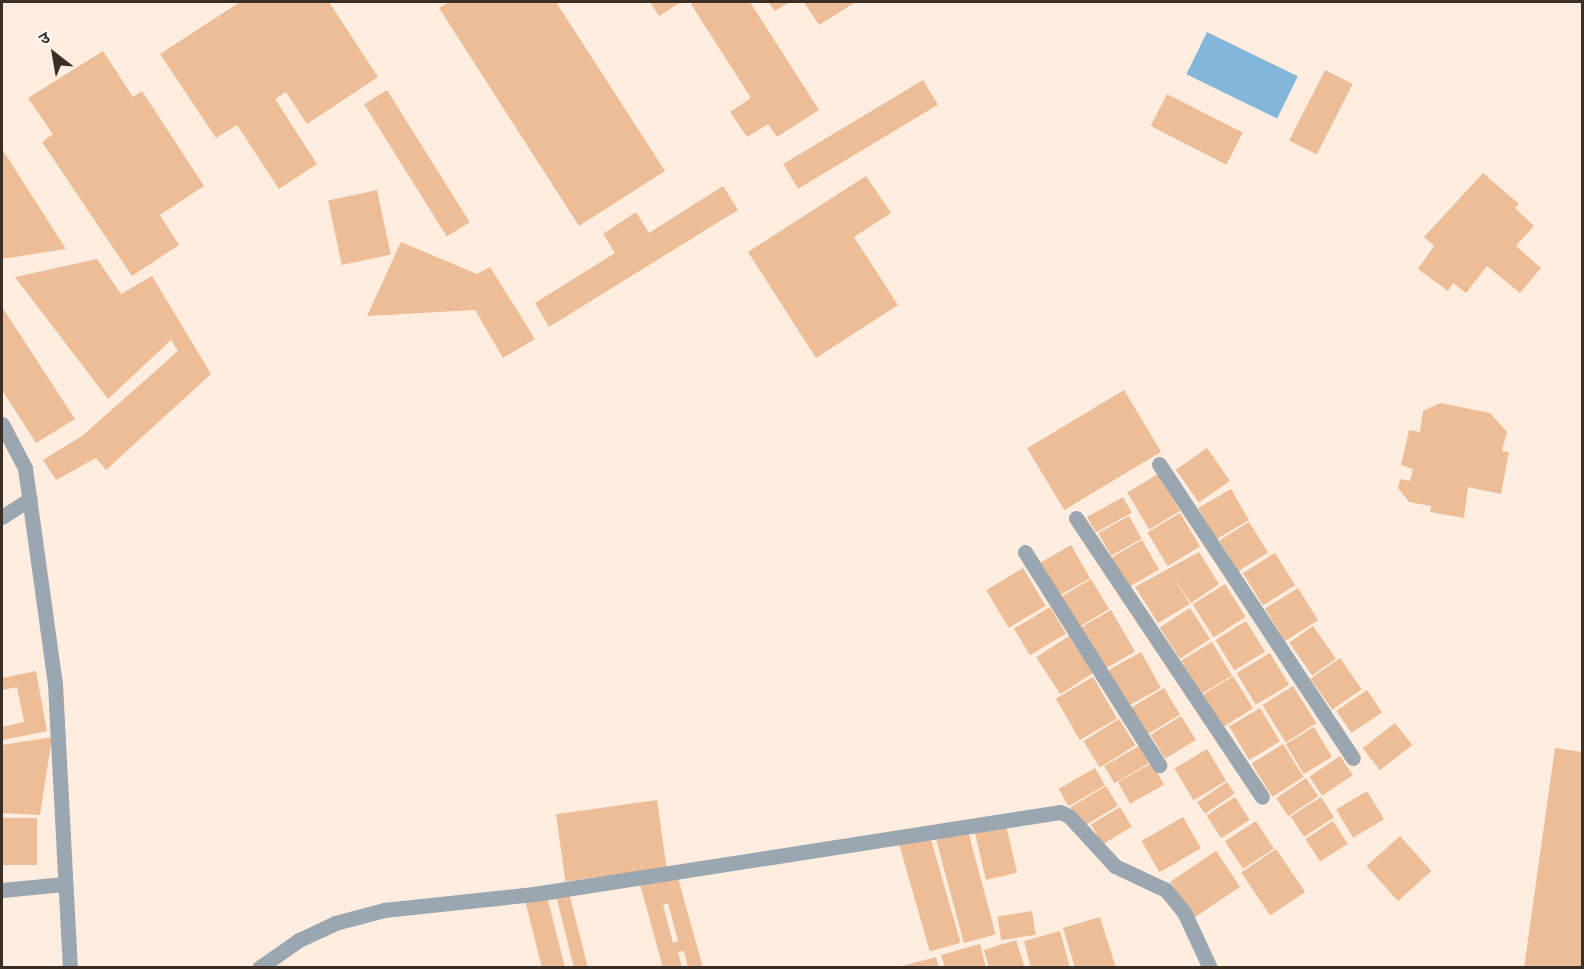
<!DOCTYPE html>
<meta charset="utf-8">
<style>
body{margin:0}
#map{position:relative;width:1584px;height:969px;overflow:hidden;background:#ffeddf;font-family:Cabin,"Noto Sans Devanagari",sans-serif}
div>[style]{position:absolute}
.water>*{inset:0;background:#84b6db;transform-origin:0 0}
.building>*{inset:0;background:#edbd97;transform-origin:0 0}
.minor>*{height:15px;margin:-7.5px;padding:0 7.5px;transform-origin:7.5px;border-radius:7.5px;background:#9aa7b1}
span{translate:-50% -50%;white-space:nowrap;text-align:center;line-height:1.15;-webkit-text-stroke:4.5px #fefefe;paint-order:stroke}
.frame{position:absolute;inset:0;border:3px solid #3a2f26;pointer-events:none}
.north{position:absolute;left:24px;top:24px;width:60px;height:60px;-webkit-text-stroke:4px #fefefe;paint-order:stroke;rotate:329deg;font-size:16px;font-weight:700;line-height:24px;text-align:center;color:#3a2f26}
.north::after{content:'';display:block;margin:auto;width:21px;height:27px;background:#3a2f26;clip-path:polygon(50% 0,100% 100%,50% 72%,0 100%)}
</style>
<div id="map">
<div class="water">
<div style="left:1207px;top:32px;width:101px;height:47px;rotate:26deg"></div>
</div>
<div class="building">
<div style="clip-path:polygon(240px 2px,329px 2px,378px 77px,307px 124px,286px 92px,275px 99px,317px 164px,279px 189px,237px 125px,216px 138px,160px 54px)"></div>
<div style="clip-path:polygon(449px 2px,556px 2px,665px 171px,579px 226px,439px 8px)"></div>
<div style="clip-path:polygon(650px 2px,681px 2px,659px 16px)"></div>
<div style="clip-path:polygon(696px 2px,750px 2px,819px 110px,777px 137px,768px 124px,747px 137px,730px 112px,751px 98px,691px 4px)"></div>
<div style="clip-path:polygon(768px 2px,790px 2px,775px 11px)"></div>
<div style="clip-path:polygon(804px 2px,856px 2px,819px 25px)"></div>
<div style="clip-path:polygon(103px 51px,133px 97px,142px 91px,204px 186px,160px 215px,179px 245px,132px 276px,42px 142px,53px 134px,28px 98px)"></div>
<div style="left:1325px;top:70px;width:31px;height:79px;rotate:27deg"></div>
<div style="left:923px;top:80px;width:29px;height:163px;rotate:59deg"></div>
<div style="left:387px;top:90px;width:156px;height:27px;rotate:58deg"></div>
<div style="left:1167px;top:94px;width:85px;height:36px;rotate:27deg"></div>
<div style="clip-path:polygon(2px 149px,66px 249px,2px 259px)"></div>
<div style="clip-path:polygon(1483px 173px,1519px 204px,1515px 208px,1534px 226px,1516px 246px,1541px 268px,1520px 293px,1487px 266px,1466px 293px,1453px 283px,1448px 291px,1418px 269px,1434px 246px,1424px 237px)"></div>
<div style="clip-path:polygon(866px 176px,891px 213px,854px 237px,898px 305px,816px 358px,748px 252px)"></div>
<div style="clip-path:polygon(723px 186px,738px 210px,549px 327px,535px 303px,615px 253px,603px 234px,636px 212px,649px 233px)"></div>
<div style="left:377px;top:190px;width:66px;height:50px;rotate:78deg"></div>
<div style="clip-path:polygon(401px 242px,477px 274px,490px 267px,535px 339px,503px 358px,475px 310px,367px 316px)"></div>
<div style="clip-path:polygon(97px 259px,121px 294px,152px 276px,211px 374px,106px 470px,96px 458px,56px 480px,43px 460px,82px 436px,178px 351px,171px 340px,108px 399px,15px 277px)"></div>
<div style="clip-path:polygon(2px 307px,75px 419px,36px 443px,2px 390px)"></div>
<div style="left:1124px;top:390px;width:72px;height:113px;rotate:59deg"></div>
<div style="clip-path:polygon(1440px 403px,1490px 413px,1507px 432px,1502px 451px,1509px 452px,1501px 494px,1468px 487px,1464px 518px,1430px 512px,1431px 506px,1409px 502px,1398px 488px,1400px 479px,1410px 481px,1413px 469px,1401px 465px,1409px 430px,1420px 432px,1423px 411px)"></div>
<div style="left:1207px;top:448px;width:40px;height:38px;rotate:55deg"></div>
<div style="left:1158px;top:474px;width:43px;height:36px;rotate:59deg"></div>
<div style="left:1231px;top:489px;width:36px;height:38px;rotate:60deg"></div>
<div style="left:1123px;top:497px;width:18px;height:41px;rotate:61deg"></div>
<div style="left:1180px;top:513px;width:39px;height:38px;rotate:59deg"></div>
<div style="left:1129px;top:516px;width:26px;height:35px;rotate:61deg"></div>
<div style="left:1249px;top:522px;width:36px;height:35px;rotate:58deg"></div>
<div style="left:1142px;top:540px;width:34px;height:36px;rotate:60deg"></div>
<div style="left:1071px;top:545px;width:38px;height:35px;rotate:60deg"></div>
<div style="clip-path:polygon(1199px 552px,1219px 584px,1191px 603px,1173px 577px,1190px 604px,1158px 623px,1135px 587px)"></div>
<div style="left:1275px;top:553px;width:38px;height:38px;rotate:58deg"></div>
<div style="left:1023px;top:568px;width:44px;height:43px;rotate:59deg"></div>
<div style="left:1091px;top:579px;width:35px;height:34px;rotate:59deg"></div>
<div style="left:1225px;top:584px;width:39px;height:38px;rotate:58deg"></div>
<div style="left:1298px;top:588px;width:38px;height:39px;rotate:58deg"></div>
<div style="left:1050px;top:607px;width:31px;height:42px;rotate:59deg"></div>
<div style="left:1190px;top:608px;width:37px;height:36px;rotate:57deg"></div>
<div style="left:1111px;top:610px;width:48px;height:35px;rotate:60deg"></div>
<div style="left:1246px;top:621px;width:36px;height:36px;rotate:58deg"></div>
<div style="left:1313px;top:626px;width:40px;height:29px;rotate:55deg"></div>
<div style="left:1069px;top:636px;width:44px;height:39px;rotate:57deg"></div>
<div style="left:1212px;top:642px;width:39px;height:36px;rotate:59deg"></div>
<div style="left:1141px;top:652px;width:41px;height:40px;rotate:61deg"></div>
<div style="left:1270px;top:653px;width:37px;height:39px;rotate:59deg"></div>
<div style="left:1340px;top:658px;width:38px;height:36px;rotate:55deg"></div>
<div style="clip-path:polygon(36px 671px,47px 731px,2px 740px,2px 727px,24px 722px,17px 687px,2px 690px,2px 678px)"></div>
<div style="left:1233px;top:676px;width:38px;height:36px;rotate:58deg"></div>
<div style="left:1093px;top:677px;width:48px;height:43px;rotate:60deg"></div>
<div style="left:1293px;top:686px;width:44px;height:36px;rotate:58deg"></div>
<div style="left:1164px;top:688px;width:31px;height:39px;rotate:59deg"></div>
<div style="left:1367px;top:690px;width:27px;height:37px;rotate:56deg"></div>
<div style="left:1260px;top:708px;width:39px;height:36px;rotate:59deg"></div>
<div style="left:1181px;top:716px;width:28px;height:36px;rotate:58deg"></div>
<div style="left:1119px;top:719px;width:31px;height:42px;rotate:58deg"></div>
<div style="left:1395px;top:723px;width:28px;height:41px;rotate:52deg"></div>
<div style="left:1314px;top:727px;width:35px;height:33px;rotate:59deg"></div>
<div style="clip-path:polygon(52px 737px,40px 815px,2px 813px,2px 745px)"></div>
<div style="left:1283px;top:744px;width:39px;height:37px;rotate:58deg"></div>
<div style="left:1139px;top:746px;width:20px;height:40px;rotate:60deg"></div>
<div style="clip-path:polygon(1555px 748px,1582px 752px,1582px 968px,1524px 968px)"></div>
<div style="left:1207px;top:749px;width:37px;height:38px;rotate:59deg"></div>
<div style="left:1340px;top:756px;width:23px;height:37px;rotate:56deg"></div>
<div style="left:1152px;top:763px;width:25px;height:39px;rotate:61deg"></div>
<div style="left:1095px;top:768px;width:20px;height:42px;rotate:60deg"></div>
<div style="left:1306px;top:778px;width:22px;height:36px;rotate:56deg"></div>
<div style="left:1227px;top:782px;width:14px;height:36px;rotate:56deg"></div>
<div style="left:1106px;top:786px;width:23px;height:41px;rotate:59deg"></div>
<div style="left:1367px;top:791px;width:33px;height:36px;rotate:59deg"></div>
<div style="left:1235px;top:797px;width:27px;height:34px;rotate:57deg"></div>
<div style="left:1321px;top:797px;width:24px;height:36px;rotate:57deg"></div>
<div style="left:657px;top:800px;width:68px;height:102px;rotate:82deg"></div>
<div style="left:1120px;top:807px;width:23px;height:34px;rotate:59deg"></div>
<div style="left:1183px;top:817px;width:36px;height:48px;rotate:60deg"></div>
<div style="left:2px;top:818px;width:35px;height:47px"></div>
<div style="left:1256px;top:821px;width:33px;height:37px;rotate:57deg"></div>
<div style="left:1333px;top:821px;width:27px;height:33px;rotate:57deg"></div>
<div style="left:1006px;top:825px;width:49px;height:32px;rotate:77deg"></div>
<div style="left:968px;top:831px;width:107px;height:33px;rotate:75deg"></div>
<div style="left:930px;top:836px;width:111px;height:32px;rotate:74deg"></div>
<div style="left:1400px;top:836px;width:47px;height:45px;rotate:48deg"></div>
<div style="left:1276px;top:849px;width:52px;height:42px;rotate:56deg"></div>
<div style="left:1216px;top:851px;width:43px;height:55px;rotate:56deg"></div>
<div style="clip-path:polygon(evenodd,677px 874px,703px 968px,688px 968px,684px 951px,678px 952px,682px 968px,663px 968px,640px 884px,677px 874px,668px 903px,678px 941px,673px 943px,663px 905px,668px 903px)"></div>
<div style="clip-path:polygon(568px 889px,588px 968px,574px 968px,557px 899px,548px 900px,565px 968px,542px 968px,525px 900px)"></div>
<div style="left:1032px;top:911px;width:24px;height:35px;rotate:81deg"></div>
<div style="clip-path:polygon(1100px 917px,1116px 968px,1075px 968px,1063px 928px)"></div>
<div style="clip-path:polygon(1060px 931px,1070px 968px,1031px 968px,1024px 941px)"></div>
<div style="clip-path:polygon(1016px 940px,1025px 968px,989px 968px,984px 950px)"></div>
<div style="clip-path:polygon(980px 944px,986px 968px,945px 968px,941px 955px)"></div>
<div style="clip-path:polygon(936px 957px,939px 968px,898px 968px,898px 967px)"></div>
</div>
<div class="minor">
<div style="left:2px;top:424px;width:50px;rotate:62.4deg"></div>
<div style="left:25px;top:468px;width:218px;rotate:82.1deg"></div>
<div style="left:55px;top:684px;width:284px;rotate:87deg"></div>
<div style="left:1159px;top:464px;width:352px;rotate:56.6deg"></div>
<div style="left:2px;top:517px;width:33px;rotate:-33deg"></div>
<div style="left:1076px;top:518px;width:335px;rotate:56.3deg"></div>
<div style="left:1025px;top:552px;width:252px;rotate:57.8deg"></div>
<div style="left:2px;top:890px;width:62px;rotate:-5.5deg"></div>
<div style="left:259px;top:968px;width:49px;rotate:-35deg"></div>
<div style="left:299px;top:940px;width:40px;rotate:-25deg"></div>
<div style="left:335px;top:923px;width:51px;rotate:-14.9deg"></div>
<div style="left:384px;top:910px;width:151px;rotate:-6.1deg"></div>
<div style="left:534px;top:894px;width:532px;rotate:-8.86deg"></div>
<div style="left:1060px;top:812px;width:10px;rotate:24deg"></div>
<div style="left:1069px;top:816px;width:68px;rotate:47.4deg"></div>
<div style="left:1115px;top:866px;width:56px;rotate:25.2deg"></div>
<div style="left:1166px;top:890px;width:28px;rotate:51deg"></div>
<div style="left:1184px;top:912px;width:62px;rotate:65.1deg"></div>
</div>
<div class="frame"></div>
<div class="north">उ</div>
</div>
